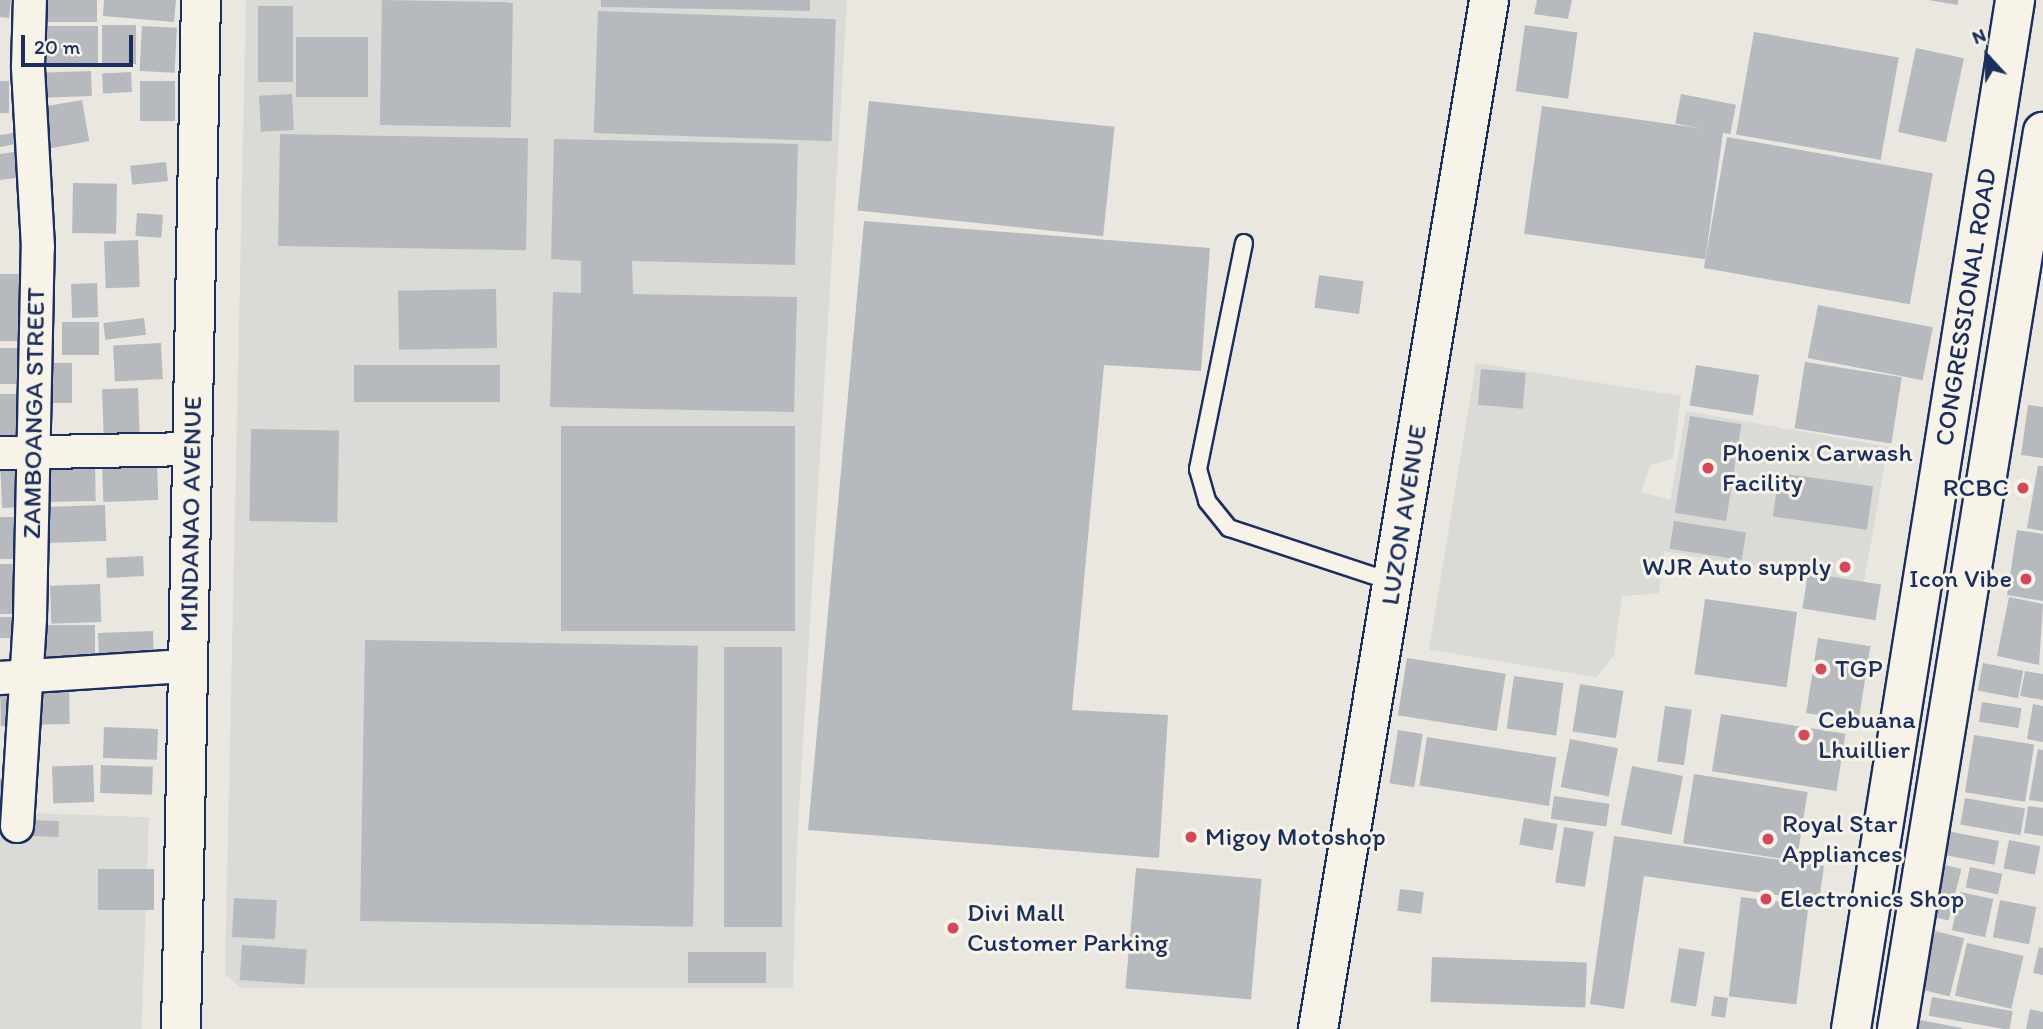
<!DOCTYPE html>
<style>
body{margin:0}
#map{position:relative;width:2043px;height:1029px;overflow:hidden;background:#eae7e0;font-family:Itim,sans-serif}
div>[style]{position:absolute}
.built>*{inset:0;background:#dadad6;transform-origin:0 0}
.building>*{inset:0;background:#b6babf;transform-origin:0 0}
.roads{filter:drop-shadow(2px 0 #1b2f5e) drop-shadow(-2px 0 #1b2f5e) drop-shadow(0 2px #1b2f5e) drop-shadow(0 -2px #1b2f5e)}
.lane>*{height:16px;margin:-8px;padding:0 8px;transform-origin:8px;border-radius:8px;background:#f7f3e8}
.street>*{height:32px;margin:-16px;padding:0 16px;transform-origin:16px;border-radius:16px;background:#f7f3e8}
.secondary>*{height:38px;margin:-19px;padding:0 19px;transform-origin:19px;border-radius:19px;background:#f7f3e8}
.dots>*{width:19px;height:19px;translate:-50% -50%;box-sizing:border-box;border:4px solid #f7f3e8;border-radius:50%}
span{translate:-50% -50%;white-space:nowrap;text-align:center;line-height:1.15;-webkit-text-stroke:6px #f7f3e8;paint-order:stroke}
.street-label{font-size:26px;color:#1b2f5e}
.poi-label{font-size:26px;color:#1b2f5e}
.left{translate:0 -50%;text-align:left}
.right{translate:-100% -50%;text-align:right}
.north{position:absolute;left:1952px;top:21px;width:70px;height:70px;-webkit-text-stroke:5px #f7f3e8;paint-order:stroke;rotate:338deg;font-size:19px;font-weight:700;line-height:28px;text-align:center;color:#1b2f5e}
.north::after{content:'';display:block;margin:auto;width:24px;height:32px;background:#1b2f5e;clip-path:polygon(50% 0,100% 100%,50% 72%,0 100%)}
.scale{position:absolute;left:21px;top:35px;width:112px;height:32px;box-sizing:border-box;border:4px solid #1b2f5e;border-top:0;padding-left:9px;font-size:21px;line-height:24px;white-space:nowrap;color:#1b2f5e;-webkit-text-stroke:5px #f7f3e8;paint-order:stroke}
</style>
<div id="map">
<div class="built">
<div style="clip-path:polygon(246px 0,847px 0,797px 843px,793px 988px,241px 988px,225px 974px)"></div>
<div style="clip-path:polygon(1476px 363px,1681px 396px,1673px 459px,1650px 465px,1641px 492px,1671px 500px,1659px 593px,1622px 596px,1614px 655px,1597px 677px,1429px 650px)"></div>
<div style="left:1686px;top:411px;width:205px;height:142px;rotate:10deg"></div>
<div style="left:0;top:812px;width:149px;height:217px;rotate:2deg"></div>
</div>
<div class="building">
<div style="clip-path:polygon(0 0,11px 0,9px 18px,0 17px)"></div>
<div style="left:40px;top:0;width:57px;height:22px"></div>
<div style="clip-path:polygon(104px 0,176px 0,174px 22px,103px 16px)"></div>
<div style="left:382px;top:0;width:131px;height:125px;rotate:1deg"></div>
<div style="clip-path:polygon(601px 0,810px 0,810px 11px,601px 7px)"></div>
<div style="clip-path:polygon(1537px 0,1572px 0,1568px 19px,1534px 14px)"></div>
<div style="clip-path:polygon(1928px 0,1958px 0,1958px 5px)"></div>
<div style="left:258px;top:6px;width:35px;height:76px"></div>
<div style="left:598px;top:11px;width:238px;height:122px;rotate:2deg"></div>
<div style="left:102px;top:25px;width:34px;height:39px"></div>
<div style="left:1525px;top:25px;width:53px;height:67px;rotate:8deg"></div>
<div style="left:98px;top:26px;width:38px;height:59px;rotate:90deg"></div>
<div style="left:142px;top:26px;width:35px;height:45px;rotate:3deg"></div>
<div style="left:1754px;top:32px;width:147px;height:104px;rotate:10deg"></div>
<div style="left:296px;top:37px;width:72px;height:60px"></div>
<div style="left:1916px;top:48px;width:49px;height:86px;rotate:12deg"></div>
<div style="left:91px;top:71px;width:25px;height:51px;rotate:88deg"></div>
<div style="left:131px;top:72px;width:20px;height:29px;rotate:87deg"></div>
<div style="left:0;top:81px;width:9px;height:32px"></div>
<div style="left:140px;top:81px;width:35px;height:40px"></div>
<div style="left:292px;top:94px;width:36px;height:33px;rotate:87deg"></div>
<div style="left:1681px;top:94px;width:56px;height:30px;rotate:11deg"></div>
<div style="left:82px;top:100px;width:42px;height:48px;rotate:80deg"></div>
<div style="left:869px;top:101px;width:247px;height:110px;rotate:6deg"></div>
<div style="left:1542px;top:106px;width:183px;height:129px;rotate:8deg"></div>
<div style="clip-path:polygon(20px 132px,21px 143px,0 147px,0 135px)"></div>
<div style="left:280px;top:134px;width:248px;height:112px;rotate:1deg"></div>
<div style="left:1727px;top:137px;width:209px;height:133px;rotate:10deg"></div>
<div style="clip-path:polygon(554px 139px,798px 144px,795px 265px,632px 261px,633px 294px,797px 297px,794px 412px,550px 407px,553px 292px,581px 293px,581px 261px,551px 259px)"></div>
<div style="clip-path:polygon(27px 150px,31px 176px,0 180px,0 154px)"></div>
<div style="left:166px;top:162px;width:19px;height:36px;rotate:84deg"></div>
<div style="left:73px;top:183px;width:44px;height:50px;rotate:1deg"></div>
<div style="left:137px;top:213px;width:26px;height:23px;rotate:4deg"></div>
<div style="clip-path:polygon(864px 221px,1210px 248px,1201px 371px,1104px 365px,1072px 710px,1168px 715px,1159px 858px,808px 830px)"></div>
<div style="left:138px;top:240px;width:47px;height:34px;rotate:88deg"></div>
<div style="left:0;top:274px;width:33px;height:67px"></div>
<div style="left:1319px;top:275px;width:45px;height:33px;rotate:8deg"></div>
<div style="left:97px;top:283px;width:34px;height:26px;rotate:88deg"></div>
<div style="left:496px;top:289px;width:59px;height:98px;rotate:89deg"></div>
<div style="left:1818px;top:305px;width:117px;height:54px;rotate:11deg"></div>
<div style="left:144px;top:318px;width:17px;height:41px;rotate:83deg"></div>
<div style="left:62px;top:322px;width:37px;height:33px"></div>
<div style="left:161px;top:343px;width:36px;height:48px;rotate:87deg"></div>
<div style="left:0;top:348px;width:18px;height:36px"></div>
<div style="left:1805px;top:362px;width:98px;height:67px;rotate:9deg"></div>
<div style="left:42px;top:363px;width:30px;height:40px"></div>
<div style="left:500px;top:365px;width:37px;height:146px;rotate:90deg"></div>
<div style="left:1696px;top:365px;width:64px;height:41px;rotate:9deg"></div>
<div style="left:1481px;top:369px;width:45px;height:36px;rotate:5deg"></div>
<div style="left:138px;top:388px;width:58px;height:36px;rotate:88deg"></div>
<div style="left:0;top:394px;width:27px;height:48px"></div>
<div style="clip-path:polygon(2028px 405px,2043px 407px,2043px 458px,2021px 455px)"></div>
<div style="left:1690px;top:416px;width:52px;height:98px;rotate:9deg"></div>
<div style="left:561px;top:426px;width:234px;height:205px"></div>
<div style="left:251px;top:429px;width:88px;height:92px;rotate:1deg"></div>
<div style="left:95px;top:462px;width:39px;height:56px;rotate:89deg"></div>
<div style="left:157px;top:462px;width:38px;height:55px;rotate:88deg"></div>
<div style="left:22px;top:463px;width:44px;height:22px;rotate:87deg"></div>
<div style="clip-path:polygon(2038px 466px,2043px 466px,2043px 531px,2027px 528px)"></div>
<div style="left:1779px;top:473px;width:95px;height:44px;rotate:8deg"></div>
<div style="left:105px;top:505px;width:36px;height:60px;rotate:88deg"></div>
<div style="left:0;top:517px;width:17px;height:42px"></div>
<div style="left:1674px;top:521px;width:73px;height:28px;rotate:9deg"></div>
<div style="clip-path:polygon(2017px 530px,2043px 534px,2043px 601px,2007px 595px)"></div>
<div style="left:143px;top:556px;width:20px;height:37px;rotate:87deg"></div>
<div style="left:0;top:564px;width:23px;height:50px"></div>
<div style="left:1808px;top:573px;width:74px;height:36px;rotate:9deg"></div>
<div style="left:100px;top:584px;width:38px;height:50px;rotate:88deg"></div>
<div style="clip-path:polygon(2009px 597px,2043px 604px,2039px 665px,1997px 656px)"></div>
<div style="left:1705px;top:599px;width:93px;height:76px;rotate:8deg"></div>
<div style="left:0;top:617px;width:23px;height:21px"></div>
<div style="left:39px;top:625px;width:56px;height:34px"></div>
<div style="left:153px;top:631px;width:29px;height:55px;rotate:88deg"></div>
<div style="left:1818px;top:638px;width:53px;height:76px;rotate:9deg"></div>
<div style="left:365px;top:640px;width:333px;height:281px;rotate:1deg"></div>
<div style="left:724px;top:647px;width:58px;height:280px"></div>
<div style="left:1407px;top:658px;width:100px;height:58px;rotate:9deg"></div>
<div style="left:1983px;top:663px;width:41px;height:28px;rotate:11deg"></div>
<div style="clip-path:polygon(2025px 671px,2043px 674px,2043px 700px,2020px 696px)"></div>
<div style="left:1514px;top:676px;width:50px;height:53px;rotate:8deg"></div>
<div style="left:10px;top:680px;width:46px;height:10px;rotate:89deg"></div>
<div style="left:69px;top:683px;width:41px;height:28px;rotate:89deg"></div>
<div style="left:1580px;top:684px;width:44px;height:48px;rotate:9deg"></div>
<div style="left:1982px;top:702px;width:40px;height:20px;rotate:9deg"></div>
<div style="clip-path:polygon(2033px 704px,2043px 706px,2043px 742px,2027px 739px)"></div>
<div style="left:1665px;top:706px;width:27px;height:56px;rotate:8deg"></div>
<div style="left:1721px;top:714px;width:126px;height:58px;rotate:9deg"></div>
<div style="left:104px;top:727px;width:54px;height:31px;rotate:2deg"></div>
<div style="left:1398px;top:730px;width:25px;height:54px;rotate:9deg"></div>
<div style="left:1974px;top:735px;width:61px;height:58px;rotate:9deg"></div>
<div style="left:1427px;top:737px;width:131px;height:49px;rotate:9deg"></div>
<div style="left:1570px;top:739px;width:49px;height:49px;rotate:11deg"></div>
<div style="clip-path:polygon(2038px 749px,2043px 750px,2043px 802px,2029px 800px)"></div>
<div style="left:93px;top:765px;width:37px;height:41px;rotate:88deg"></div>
<div style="left:101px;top:765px;width:52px;height:28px;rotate:2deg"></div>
<div style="left:1632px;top:766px;width:52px;height:60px;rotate:11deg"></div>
<div style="left:1694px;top:774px;width:115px;height:70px;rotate:9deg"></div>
<div style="clip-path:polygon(0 779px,10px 780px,9px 804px,0 803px)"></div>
<div style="left:1554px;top:796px;width:56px;height:23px;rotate:8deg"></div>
<div style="left:1965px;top:798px;width:61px;height:27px;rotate:10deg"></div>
<div style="clip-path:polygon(2028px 806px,2043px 808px,2043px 836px,2024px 833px)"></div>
<div style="left:1524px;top:818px;width:34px;height:27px;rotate:10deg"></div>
<div style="left:31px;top:820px;width:28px;height:16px;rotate:2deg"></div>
<div style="left:1564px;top:827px;width:30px;height:56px;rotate:9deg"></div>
<div style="left:1947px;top:831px;width:53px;height:24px;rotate:11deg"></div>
<div style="clip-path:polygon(1614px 836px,1824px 866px,1819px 901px,1644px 876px,1624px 1009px,1590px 1004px)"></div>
<div style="left:2009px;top:840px;width:32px;height:29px;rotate:11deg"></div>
<div style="left:1941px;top:864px;width:21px;height:53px;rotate:14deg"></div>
<div style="left:1970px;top:867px;width:33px;height:21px;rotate:12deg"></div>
<div style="left:1136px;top:868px;width:126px;height:121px;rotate:5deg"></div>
<div style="left:98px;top:869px;width:56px;height:41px"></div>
<div style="left:1400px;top:889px;width:24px;height:22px;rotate:7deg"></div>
<div style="left:1960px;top:892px;width:34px;height:39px;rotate:12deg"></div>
<div style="left:1741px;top:897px;width:68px;height:100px;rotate:7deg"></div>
<div style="left:234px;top:898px;width:43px;height:39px;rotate:3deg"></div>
<div style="left:2000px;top:900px;width:37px;height:38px;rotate:11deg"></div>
<div style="left:1935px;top:931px;width:30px;height:60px;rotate:14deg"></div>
<div style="left:1967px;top:943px;width:58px;height:54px;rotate:13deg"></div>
<div style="left:242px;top:945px;width:65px;height:35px;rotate:4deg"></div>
<div style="clip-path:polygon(2039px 947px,2043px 948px,2043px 975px,2033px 973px)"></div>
<div style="left:1679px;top:948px;width:26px;height:55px;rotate:9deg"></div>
<div style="left:766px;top:952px;width:31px;height:78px;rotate:90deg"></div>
<div style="left:1432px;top:957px;width:155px;height:45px;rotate:2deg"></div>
<div style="left:1714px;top:996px;width:14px;height:20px;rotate:8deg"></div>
<div style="left:1932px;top:997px;width:82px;height:19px;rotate:10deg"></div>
<div style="clip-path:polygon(2030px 1009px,2043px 1012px,2043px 1029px,2026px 1029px)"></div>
<div style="clip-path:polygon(1920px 1020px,1962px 1028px,1962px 1029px,1918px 1029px)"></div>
</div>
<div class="roads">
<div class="lane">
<div style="left:1244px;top:243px;width:231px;rotate:101.5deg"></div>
<div style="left:1198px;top:469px;width:33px;rotate:74deg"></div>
<div style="left:1207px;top:501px;width:35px;rotate:51deg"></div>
<div style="left:1229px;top:528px;width:172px;rotate:18.3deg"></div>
</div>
<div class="street">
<div style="left:0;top:453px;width:192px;rotate:-1.2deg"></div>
<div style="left:0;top:678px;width:188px;rotate:-3.7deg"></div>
<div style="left:17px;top:826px;width:209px;rotate:-86.4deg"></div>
<div style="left:30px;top:617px;width:370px;rotate:-88.8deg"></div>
<div style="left:38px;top:247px;width:181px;rotate:-93.2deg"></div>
<div style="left:28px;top:66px;width:66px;rotate:-88.3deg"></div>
</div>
<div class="secondary">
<div style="left:181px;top:1029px;width:1029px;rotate:-88.89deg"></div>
<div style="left:1318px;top:1029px;width:1043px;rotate:-80.56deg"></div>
<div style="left:1851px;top:1029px;width:1042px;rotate:-80.94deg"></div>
<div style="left:1897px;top:1029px;width:909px;rotate:-80.76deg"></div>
</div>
</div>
<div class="dots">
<div style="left:1708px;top:468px;background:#d1495b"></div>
<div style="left:2023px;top:488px;background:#d1495b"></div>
<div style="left:1845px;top:567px;background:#d1495b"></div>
<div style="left:2026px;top:579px;background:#d1495b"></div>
<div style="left:1821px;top:669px;background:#d1495b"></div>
<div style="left:1804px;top:735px;background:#d1495b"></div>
<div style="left:1191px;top:837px;background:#d1495b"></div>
<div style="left:1768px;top:839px;background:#d1495b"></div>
<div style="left:1766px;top:899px;background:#d1495b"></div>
<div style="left:953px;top:928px;background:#d1495b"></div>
</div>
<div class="street-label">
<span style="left:1966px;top:307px;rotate:-81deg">CONGRESSIONAL ROAD</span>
<span style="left:34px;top:413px;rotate:-89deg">ZAMBOANGA STREET</span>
<span style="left:191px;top:514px;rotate:-89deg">MINDANAO AVENUE</span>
<span style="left:1404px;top:515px;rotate:-81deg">LUZON AVENUE</span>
</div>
<div class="poi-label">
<span class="left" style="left:1722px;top:468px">Phoenix Carwash<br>Facility</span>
<span class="right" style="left:2009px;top:488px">RCBC</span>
<span class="right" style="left:1831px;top:567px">WJR Auto supply</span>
<span class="right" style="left:2012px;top:579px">Icon Vibe</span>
<span class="left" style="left:1835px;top:669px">TGP</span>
<span class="left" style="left:1818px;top:735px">Cebuana<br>Lhuillier</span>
<span class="left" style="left:1782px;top:839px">Royal Star<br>Appliances</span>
<span class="left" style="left:1205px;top:837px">Migoy Motoshop</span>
<span class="left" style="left:1780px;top:899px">Electronics Shop</span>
<span class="left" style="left:967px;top:928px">Divi Mall<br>Customer Parking</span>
</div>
<div class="north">N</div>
<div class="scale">20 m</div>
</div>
